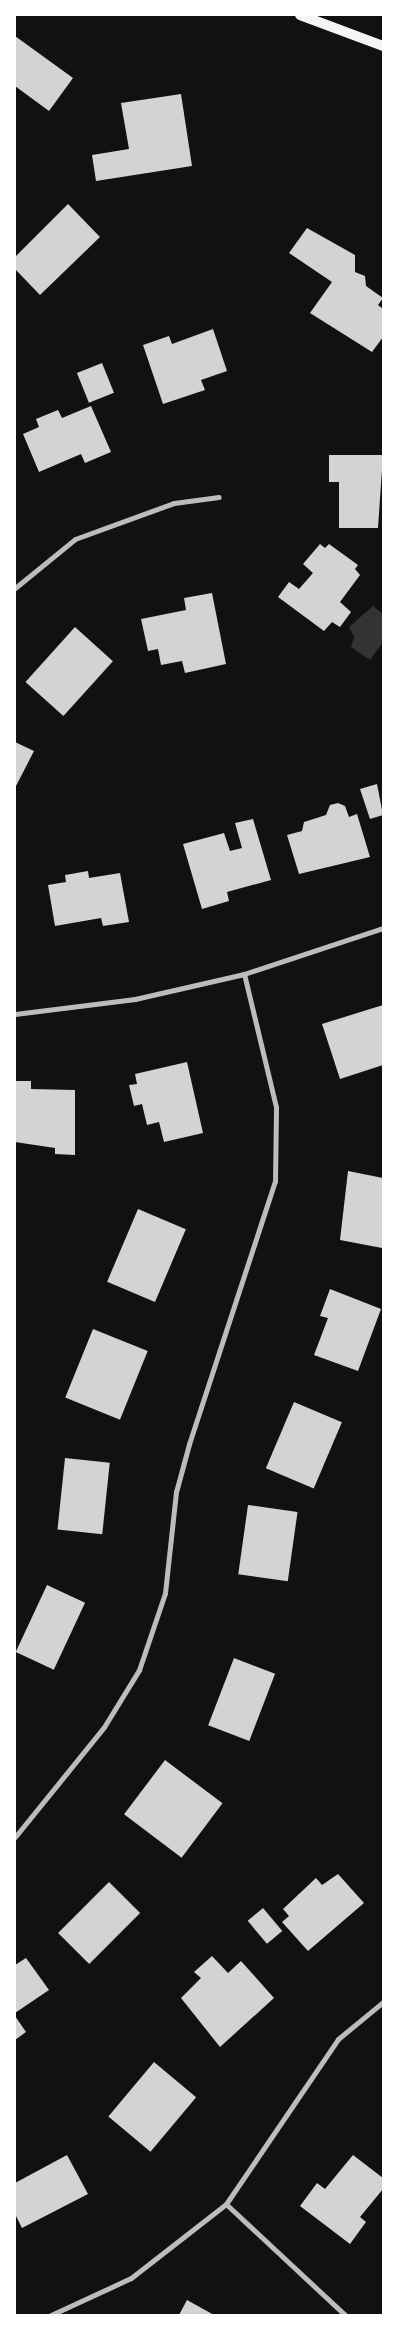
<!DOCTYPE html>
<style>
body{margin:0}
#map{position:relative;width:398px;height:2330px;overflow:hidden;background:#111;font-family:Arial,sans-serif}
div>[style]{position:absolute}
.water>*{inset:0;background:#333}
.building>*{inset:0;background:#d3d3d3;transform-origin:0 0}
.minor>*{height:5px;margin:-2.5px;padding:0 2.5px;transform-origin:2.5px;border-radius:2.5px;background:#bcbcbc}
.secondary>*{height:10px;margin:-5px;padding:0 5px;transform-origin:5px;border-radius:5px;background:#f5f5f5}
span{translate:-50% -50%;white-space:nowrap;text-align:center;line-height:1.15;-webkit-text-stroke:4px #fff;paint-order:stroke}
.frame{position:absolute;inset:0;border:16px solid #fff;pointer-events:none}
</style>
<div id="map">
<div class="water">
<div style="clip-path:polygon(373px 606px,383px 614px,383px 642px,370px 660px,351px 647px,354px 637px,349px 627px)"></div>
</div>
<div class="building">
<div style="clip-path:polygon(15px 36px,73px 78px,49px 111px,15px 86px)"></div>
<div style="clip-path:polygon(181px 94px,192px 166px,96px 181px,92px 155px,129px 149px,121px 103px)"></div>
<div style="clip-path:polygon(68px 204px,100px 237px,40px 295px,15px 269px,15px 257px)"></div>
<div style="clip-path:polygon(307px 228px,355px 255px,355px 272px,365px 276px,366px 286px,383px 298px,378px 305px,383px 309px,383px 337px,372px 352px,310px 313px,332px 282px,289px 253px)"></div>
<div style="clip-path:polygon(213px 329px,227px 371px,201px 380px,205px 390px,163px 404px,143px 345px,169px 336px,172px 344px)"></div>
<div style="left:102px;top:363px;width:32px;height:27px;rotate:68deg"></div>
<div style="clip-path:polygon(91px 406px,111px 452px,85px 463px,81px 454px,39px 472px,23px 434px,39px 427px,36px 419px,58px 410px,62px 418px)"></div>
<div style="clip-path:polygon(329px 455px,383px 455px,378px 528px,339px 528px,339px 482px,329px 482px)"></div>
<div style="clip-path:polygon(320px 544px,325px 548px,329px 544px,358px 565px,355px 569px,360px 575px,340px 602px,351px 612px,340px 627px,332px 622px,324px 631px,278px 597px,289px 582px,299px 589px,313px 573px,303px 564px)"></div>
<div style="clip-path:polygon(212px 593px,226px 664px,185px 673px,182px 661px,161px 665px,158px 649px,148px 651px,141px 619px,186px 610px,184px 598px)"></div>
<div style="left:75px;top:627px;width:51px;height:74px;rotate:42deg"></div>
<div style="clip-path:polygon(15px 742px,34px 751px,15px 788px)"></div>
<div style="clip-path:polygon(377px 784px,383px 815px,370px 819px,360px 789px)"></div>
<div style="clip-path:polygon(338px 803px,345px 806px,349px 817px,357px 814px,370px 857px,299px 874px,287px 835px,302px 831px,304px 822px,326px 815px,330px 805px)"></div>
<div style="clip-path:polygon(253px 819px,271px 880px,227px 892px,229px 901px,202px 909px,183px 844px,224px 833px,230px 851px,242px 848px,235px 823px)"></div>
<div style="clip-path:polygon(88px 871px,89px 878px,120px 873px,129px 922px,103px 926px,101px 918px,55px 926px,48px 885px,66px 882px,65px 875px)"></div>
<div style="clip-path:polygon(383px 1005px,383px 1065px,340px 1079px,322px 1024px)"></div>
<div style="clip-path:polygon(187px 1062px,203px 1133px,164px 1142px,159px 1122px,147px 1125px,142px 1104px,134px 1106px,129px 1085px,137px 1084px,135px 1074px)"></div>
<div style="clip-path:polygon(15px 1081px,31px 1081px,31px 1089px,75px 1090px,75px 1155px,55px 1154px,55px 1148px,15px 1142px)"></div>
<div style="clip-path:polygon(348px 1171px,383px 1178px,382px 1248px,340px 1240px)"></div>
<div style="left:138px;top:1209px;width:52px;height:79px;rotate:23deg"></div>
<div style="clip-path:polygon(330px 1289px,381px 1309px,358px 1371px,314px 1355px,328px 1318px,320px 1316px)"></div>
<div style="left:93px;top:1329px;width:59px;height:74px;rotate:22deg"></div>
<div style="left:294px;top:1402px;width:52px;height:72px;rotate:23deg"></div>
<div style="left:65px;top:1458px;width:45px;height:72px;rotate:6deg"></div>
<div style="left:248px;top:1505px;width:50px;height:70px;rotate:8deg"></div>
<div style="left:47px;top:1585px;width:42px;height:74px;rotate:25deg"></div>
<div style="left:234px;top:1658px;width:44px;height:72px;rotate:21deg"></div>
<div style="left:165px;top:1760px;width:72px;height:68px;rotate:37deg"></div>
<div style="clip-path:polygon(338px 1874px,364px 1903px,308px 1951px,282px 1922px,289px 1916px,283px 1909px,316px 1878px,322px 1885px)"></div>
<div style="left:109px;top:1882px;width:44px;height:72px;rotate:45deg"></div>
<div style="left:263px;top:1908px;width:30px;height:20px;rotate:50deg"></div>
<div style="clip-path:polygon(212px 1956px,228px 1973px,241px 1961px,274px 1998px,220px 2047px,181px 1998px,201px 1978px,194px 1972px)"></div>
<div style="clip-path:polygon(26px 1958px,49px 1990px,15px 2013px,15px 1965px)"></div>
<div style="clip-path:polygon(15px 2016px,26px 2032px,15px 2040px)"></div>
<div style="left:154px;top:2062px;width:55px;height:71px;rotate:40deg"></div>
<div style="clip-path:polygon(67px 2155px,88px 2194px,22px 2228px,15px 2214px,15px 2183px)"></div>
<div style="clip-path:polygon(353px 2155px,383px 2178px,383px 2189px,360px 2217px,366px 2222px,350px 2244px,300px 2206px,317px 2183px,325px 2189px)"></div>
<div style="clip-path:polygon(187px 2300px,214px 2315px,179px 2315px)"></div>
</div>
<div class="minor">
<div style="left:15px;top:588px;width:77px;rotate:-39.2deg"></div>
<div style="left:75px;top:539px;width:105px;rotate:-20deg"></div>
<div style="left:174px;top:503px;width:45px;rotate:-7.6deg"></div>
<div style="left:15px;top:1014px;width:121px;rotate:-7.1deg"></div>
<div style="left:135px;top:999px;width:112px;rotate:-12.9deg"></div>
<div style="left:244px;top:974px;width:146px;rotate:-18.3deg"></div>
<div style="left:15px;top:1837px;width:141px;rotate:-51deg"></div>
<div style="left:104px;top:1727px;width:67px;rotate:-58.4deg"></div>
<div style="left:139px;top:1670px;width:81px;rotate:-71.3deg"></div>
<div style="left:165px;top:1593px;width:102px;rotate:-83.8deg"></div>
<div style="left:176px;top:1492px;width:50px;rotate:-74.8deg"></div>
<div style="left:189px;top:1444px;width:277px;rotate:-71.9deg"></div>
<div style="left:275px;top:1181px;width:74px;rotate:-89.2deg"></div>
<div style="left:276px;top:1107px;width:137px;rotate:-103.5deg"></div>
<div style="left:226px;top:2204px;width:163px;rotate:43deg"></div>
<div style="left:51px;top:2315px;width:88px;rotate:-24.8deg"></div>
<div style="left:131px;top:2278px;width:120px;rotate:-37.9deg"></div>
<div style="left:226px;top:2204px;width:199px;rotate:-55.8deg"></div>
<div style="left:338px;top:2039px;width:58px;rotate:-39.4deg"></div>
</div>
<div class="secondary">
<div style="left:300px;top:15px;width:89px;rotate:20.5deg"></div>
</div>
<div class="frame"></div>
</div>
